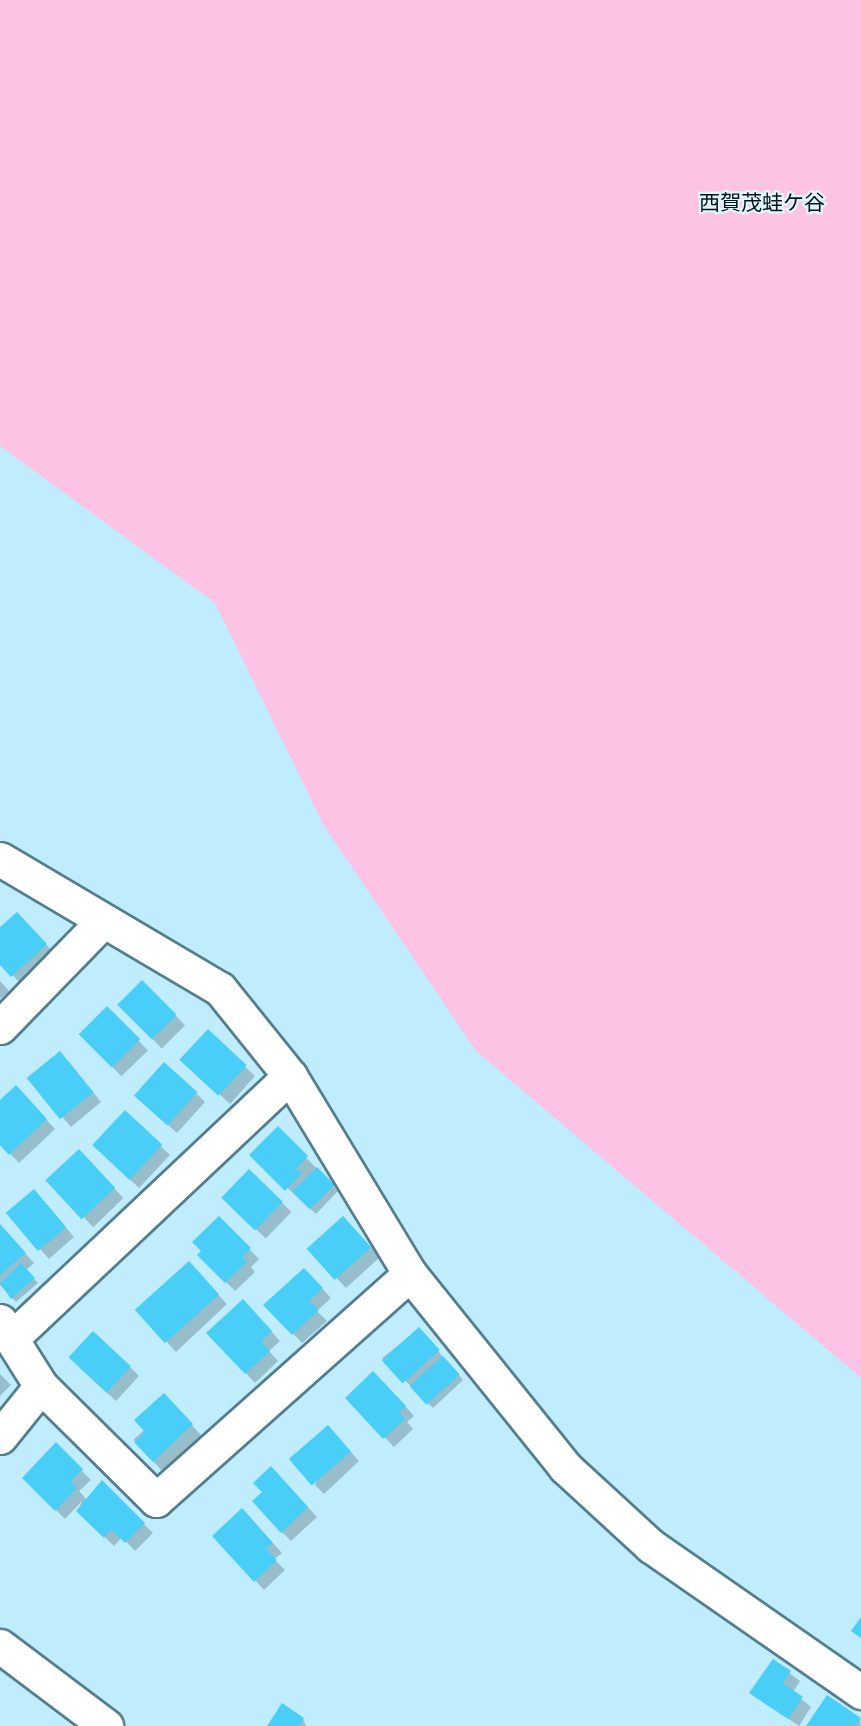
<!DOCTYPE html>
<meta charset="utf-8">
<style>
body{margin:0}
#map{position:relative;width:861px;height:1726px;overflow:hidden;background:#bfedfe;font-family:Cabin,"Noto Sans JP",sans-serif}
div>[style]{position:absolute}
.green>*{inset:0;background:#fcc3e5}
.shadow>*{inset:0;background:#0003;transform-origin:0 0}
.building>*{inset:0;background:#49cef7;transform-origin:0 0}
.roads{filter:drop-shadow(2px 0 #537e8d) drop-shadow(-2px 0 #537e8d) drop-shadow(0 2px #537e8d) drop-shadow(0 -2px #537e8d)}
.minor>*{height:33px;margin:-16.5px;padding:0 16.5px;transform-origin:16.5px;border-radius:16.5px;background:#fff}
.tertiary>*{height:33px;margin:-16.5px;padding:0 16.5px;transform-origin:16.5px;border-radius:16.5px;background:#fff}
span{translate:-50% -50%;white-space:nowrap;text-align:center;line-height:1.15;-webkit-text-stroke:4.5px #e3f5fc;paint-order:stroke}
.neighbourhood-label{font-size:21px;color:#03141a}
</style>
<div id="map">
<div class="green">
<div style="clip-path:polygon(0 0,861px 0,861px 1378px,476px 1051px,324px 826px,215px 603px,0 446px)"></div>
</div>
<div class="shadow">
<div style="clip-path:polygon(26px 923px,55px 954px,22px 985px,0 962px,0 929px)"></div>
<div style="clip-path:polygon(0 981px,9px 991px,0 999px)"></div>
<div style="left:142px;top:982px;width:61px;height:33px;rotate:45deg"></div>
<div style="left:107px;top:1008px;width:59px;height:37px;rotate:46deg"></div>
<div style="clip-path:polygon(208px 1032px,255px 1076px,230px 1104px,192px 1069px)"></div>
<div style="clip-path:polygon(69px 1062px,101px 1102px,71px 1127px,29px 1078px)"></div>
<div style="clip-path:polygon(196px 1093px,205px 1102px,177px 1133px,146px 1105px)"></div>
<div style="clip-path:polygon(25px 1097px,55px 1129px,19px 1163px,0 1143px,0 1102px)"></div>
<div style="clip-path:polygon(125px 1112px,170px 1155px,139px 1188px,103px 1154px)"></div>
<div style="clip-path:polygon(278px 1128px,338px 1191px,316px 1214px,251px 1155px)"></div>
<div style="left:79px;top:1152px;width:64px;height:42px;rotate:46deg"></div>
<div style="left:249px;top:1171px;width:59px;height:37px;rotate:44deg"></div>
<div style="clip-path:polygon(43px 1200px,74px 1237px,49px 1259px,8px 1213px)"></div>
<div style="clip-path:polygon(219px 1218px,259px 1259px,251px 1267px,255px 1272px,235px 1291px,199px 1255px)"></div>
<div style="clip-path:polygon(0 1225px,34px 1263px,26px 1270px,38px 1283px,16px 1302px,0 1285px)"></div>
<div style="clip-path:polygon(352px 1227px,380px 1257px,346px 1288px,309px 1249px)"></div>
<div style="clip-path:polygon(198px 1273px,227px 1304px,176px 1352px,139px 1311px)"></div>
<div style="clip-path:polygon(313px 1279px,331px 1298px,317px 1311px,327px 1321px,302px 1343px,266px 1305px)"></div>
<div style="clip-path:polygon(252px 1310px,280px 1341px,269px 1351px,278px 1361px,255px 1383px,208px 1333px)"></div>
<div style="clip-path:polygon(419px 1329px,463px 1380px,433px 1408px,382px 1358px)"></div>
<div style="clip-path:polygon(130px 1367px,139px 1376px,116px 1401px,80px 1368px)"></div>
<div style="clip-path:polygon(0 1374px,11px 1385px,0 1396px)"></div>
<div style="clip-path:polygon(383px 1382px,414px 1416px,407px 1422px,413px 1429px,394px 1447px,347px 1398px)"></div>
<div style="left:173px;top:1404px;width:42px;height:53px;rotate:48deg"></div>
<div style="clip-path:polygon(337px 1437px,359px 1461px,324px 1494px,315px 1485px)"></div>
<div style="clip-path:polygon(56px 1445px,91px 1480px,79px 1491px,87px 1500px,102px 1482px,153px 1533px,135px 1551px,122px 1537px,114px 1546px,78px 1511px,82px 1501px,65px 1519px,24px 1478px)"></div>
<div style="clip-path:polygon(280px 1477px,317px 1517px,291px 1541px,282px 1532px)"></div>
<div style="clip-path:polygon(251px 1519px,282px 1553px,274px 1559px,285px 1570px,264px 1590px,255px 1580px)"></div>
<div style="clip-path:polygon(773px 1661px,800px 1681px,793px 1692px,811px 1707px,799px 1726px,751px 1693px)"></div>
<div style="clip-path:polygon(303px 1719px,306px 1726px,268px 1726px)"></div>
<div style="clip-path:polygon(860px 1720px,861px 1726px,808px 1726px)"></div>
</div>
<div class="building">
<div style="clip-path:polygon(17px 912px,47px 944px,11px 977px,0 965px,0 927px)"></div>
<div style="left:142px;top:980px;width:49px;height:35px;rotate:45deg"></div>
<div style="left:107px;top:1006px;width:47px;height:40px;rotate:45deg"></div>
<div style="left:208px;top:1029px;width:53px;height:42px;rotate:43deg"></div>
<div style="left:60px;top:1051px;width:53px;height:43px;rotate:51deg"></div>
<div style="left:164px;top:1062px;width:45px;height:45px;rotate:42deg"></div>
<div style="clip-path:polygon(16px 1085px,47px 1119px,9px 1155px,0 1145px,0 1100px)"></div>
<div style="left:125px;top:1110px;width:51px;height:48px;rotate:43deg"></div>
<div style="clip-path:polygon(278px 1126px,308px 1156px,296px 1169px,302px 1173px,285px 1191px,249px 1155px)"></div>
<div style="left:79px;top:1149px;width:53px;height:46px;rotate:47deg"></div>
<div style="left:317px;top:1167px;width:25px;height:35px;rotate:45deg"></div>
<div style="left:249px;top:1169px;width:47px;height:40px;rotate:44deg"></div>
<div style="left:34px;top:1189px;width:50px;height:37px;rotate:50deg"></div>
<div style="clip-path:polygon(219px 1216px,251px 1248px,242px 1257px,247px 1262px,225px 1283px,197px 1255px,201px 1251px,192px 1242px)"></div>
<div style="left:343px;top:1216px;width:42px;height:49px;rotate:48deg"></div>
<div style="clip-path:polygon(0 1224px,26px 1253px,0 1275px)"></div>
<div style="left:189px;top:1261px;width:45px;height:73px;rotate:48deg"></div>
<div style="clip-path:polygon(21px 1263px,35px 1278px,11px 1299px,0 1283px)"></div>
<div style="clip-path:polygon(304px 1268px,323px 1288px,309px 1301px,319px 1310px,292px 1335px,263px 1305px)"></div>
<div style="clip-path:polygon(243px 1299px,272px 1331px,261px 1341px,270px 1351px,245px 1374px,206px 1333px)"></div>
<div style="left:419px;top:1327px;width:31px;height:50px;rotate:48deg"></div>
<div style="left:93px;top:1331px;width:52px;height:36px;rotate:43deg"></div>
<div style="left:443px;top:1356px;width:25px;height:45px;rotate:48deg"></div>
<div style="clip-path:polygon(373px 1371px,406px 1406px,399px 1412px,405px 1419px,383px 1439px,345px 1398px)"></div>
<div style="clip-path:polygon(164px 1393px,193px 1424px,153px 1462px,134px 1442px,145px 1432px,134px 1420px)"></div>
<div style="left:328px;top:1425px;width:35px;height:52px;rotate:49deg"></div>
<div style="clip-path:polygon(56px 1442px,83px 1469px,71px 1481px,77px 1488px,55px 1511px,22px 1478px)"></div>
<div style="clip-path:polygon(271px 1466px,308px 1507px,281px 1533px,252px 1501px,262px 1492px,253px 1483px)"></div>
<div style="clip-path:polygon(102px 1480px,145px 1523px,125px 1543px,111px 1529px,104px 1538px,76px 1511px)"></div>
<div style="clip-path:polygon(242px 1508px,273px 1543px,266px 1549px,277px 1560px,254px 1582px,212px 1536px)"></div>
<div style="clip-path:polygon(861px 1617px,861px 1638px,851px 1631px)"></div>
<div style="clip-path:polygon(773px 1659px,791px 1671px,783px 1683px,803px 1697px,788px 1719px,749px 1693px)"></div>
<div style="clip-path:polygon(827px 1695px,861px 1718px,855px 1726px,806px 1726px)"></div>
<div style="clip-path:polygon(282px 1703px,304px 1718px,299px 1726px,267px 1726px)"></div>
</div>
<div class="roads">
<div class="minor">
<div style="left:0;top:859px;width:256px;rotate:30.6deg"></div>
<div style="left:220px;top:989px;width:112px;rotate:51.2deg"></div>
<div style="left:290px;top:1076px;width:232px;rotate:58.8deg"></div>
<div style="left:410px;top:1274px;width:248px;rotate:51.2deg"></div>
<div style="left:565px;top:1467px;width:117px;rotate:42.6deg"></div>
<div style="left:651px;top:1546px;width:256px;rotate:34.8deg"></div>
<div style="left:0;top:1027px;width:145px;rotate:-45.8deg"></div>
<div style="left:0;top:1321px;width:77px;rotate:57.8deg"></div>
<div style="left:41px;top:1386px;width:162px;rotate:44.7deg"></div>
<div style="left:156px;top:1500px;width:340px;rotate:-41.7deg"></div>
<div style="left:14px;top:1336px;width:379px;rotate:-43.3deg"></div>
<div style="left:0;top:1437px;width:65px;rotate:-51.2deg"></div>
</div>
<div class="tertiary">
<div style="left:0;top:1646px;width:133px;rotate:37deg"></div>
</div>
</div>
<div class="neighbourhood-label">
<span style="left:762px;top:203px">西賀茂蛙ケ谷</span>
</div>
</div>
